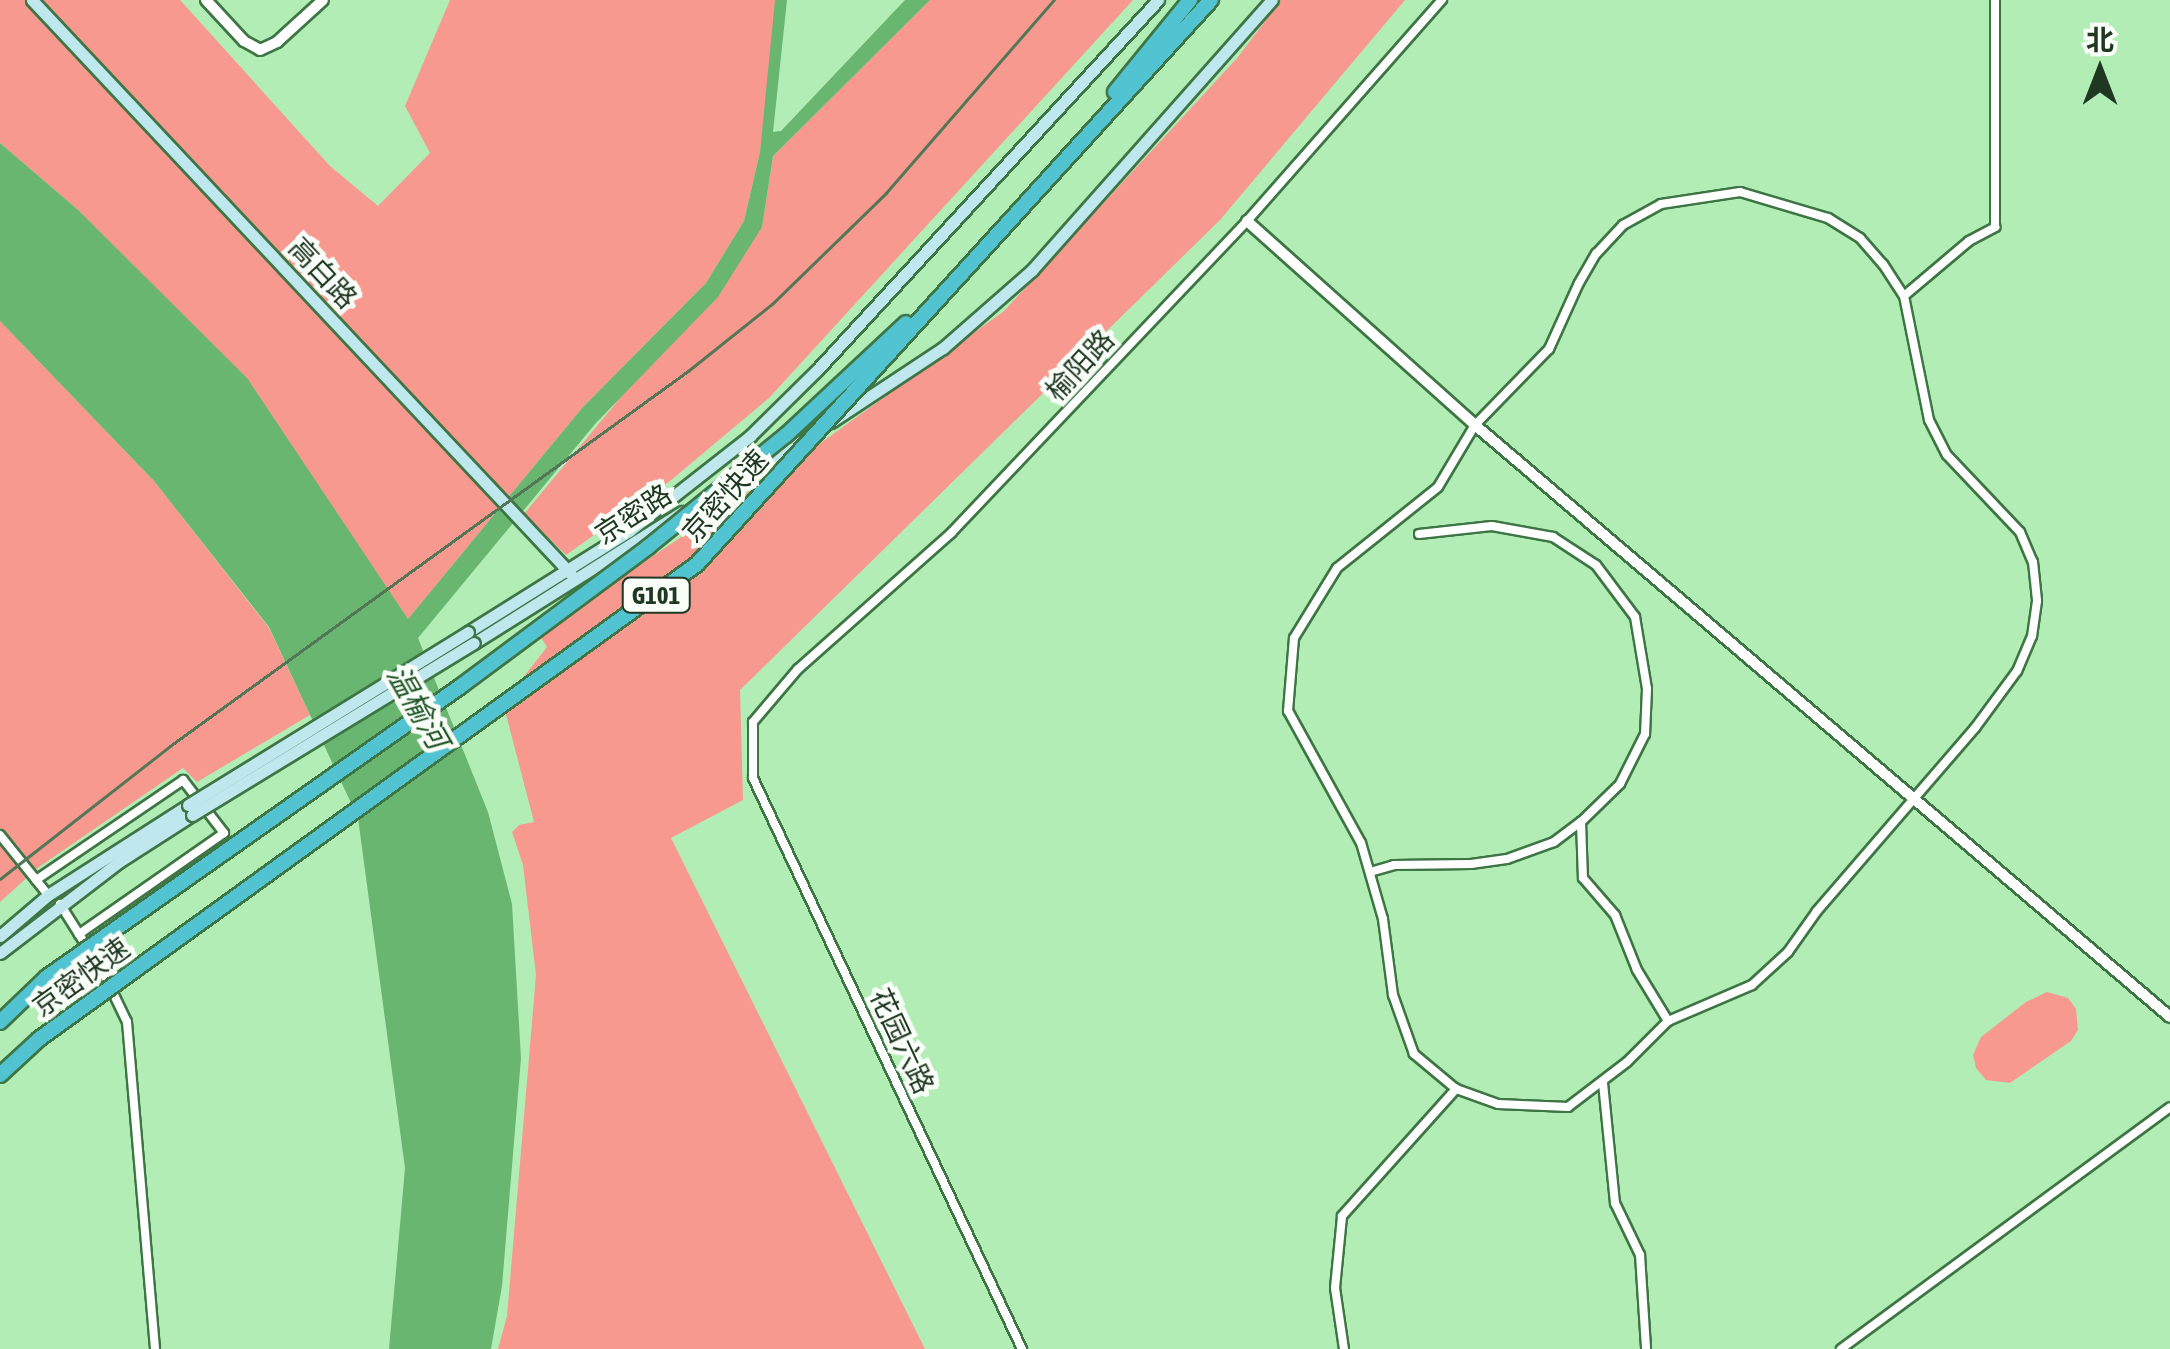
<!DOCTYPE html>
<meta charset="utf-8">
<style>
body{margin:0}
#map{position:relative;width:2170px;height:1349px;overflow:hidden;background:#b2edb6;font-family:"Asap Condensed","Noto Sans SC",sans-serif}
div>[style]{position:absolute}
.green>*{inset:0;background:#f89990}
.water>*{inset:0;background:#68b670}
.roads{filter:drop-shadow(2px 0 #3e7544) drop-shadow(-2px 0 #3e7544) drop-shadow(0 2px #3e7544) drop-shadow(0 -2px #3e7544)}
.minor>*{height:8px;margin:-4px;padding:0 4px;transform-origin:4px;border-radius:4px;background:#fff}
.tertiary>*{height:10px;margin:-5px;padding:0 5px;transform-origin:5px;border-radius:5px;background:#fff}
.secondary>*{height:11px;margin:-5.5px;padding:0 5.5px;transform-origin:5.5px;border-radius:5.5px;background:#bee8ed}
.rail>*{height:2.5px;margin:-1.25px;padding:0 1.25px;transform-origin:1.25px;border-radius:1.25px;background:#537756}
.bridges{filter:drop-shadow(2px 0 #3e7544) drop-shadow(-2px 0 #3e7544) drop-shadow(0 2px #3e7544) drop-shadow(0 -2px #3e7544)}
.secondary-bridge>*{height:11px;margin:-5.5px;padding:0 5.5px;transform-origin:5.5px;border-radius:5.5px;background:#bee8ed}
.trunk-bridge>*{height:14px;margin:-7px;padding:0 7px;transform-origin:7px;border-radius:7px;background:#52c3d0}
span{translate:-50% -50%;white-space:nowrap;text-align:center;line-height:1.15;-webkit-text-stroke:9px #f9fef9;paint-order:stroke}
.shield-label span{padding:2px 8px;background:#f9fef9;border:2px solid;border-radius:8px;-webkit-text-stroke-width:0}
.shield-label{font-size:25px;color:#203822;font-weight:700}
.street-label{font-size:28px;color:#203822}
.water-label{font-size:30px;color:#1f5526;font-style:italic}
.north{position:absolute;left:2050px;top:20px;width:100px;height:100px;-webkit-text-stroke:8px #f9fef9;paint-order:stroke;rotate:0deg;font-size:28px;font-weight:700;line-height:40px;text-align:center;color:#203822}
.north::after{content:'';display:block;margin:auto;width:35px;height:45px;background:#203822;clip-path:polygon(50% 0,100% 100%,50% 72%,0 100%)}
</style>
<div id="map">
<div class="green">
<div style="clip-path:polygon(0 0,180px 0,330px 166px,378px 206px,430px 153px,405px 106px,450px 0,775px 0,776px 13px,760px 152px,744px 221px,706px 283px,583px 407px,408px 619px,331px 508px,77px 209px,0 143px)"></div>
<div style="clip-path:polygon(930px 0,1133px 0,769px 398px,670px 481px,566px 555px,524px 514px,762px 227px,773px 156px)"></div>
<div style="clip-path:polygon(1281px 0,1405px 0,1220px 220px,740px 690px,743px 800px,671px 838px,925px 1349px,498px 1349px,507px 1316px,536px 975px,523px 865px,512px 832px,519px 825px,534px 822px,503px 703px,547px 647px,538px 633px,811px 450px,1004px 311px,1238px 57px)"></div>
<div style="clip-path:polygon(0 321px,154px 481px,269px 628px,310px 715px,197px 782px,183px 768px,39px 867px,0 902px)"></div>
<div style="clip-path:polygon(2047px 992px,2068px 998px,2076px 1009px,2078px 1030px,2071px 1041px,2010px 1083px,1986px 1080px,1976px 1068px,1973px 1055px,1981px 1037px,2026px 1002px)"></div>
</div>
<div class="water">
<div style="clip-path:polygon(775px 0,787px 0,773px 132px,781px 131px,905px 0,930px 0,773px 156px,762px 227px,718px 297px,595px 424px,418px 638px,488px 812px,512px 904px,521px 1058px,502px 1286px,491px 1349px,389px 1349px,405px 1168px,358px 818px,269px 627px,154px 481px,0 321px,0 143px,77px 209px,247px 378px,408px 619px,583px 407px,706px 283px,744px 221px,760px 152px)"></div>
</div>
<div class="roads">
<div class="minor">
<div style="left:1740px;top:192px;width:92px;rotate:16.5deg"></div>
<div style="left:1828px;top:218px;width:38px;rotate:32deg"></div>
<div style="left:1860px;top:238px;width:35px;rotate:49deg"></div>
<div style="left:1883px;top:264px;width:38px;rotate:57deg"></div>
<div style="left:1904px;top:296px;width:126px;rotate:78.6deg"></div>
<div style="left:1929px;top:420px;width:39px;rotate:63deg"></div>
<div style="left:1947px;top:455px;width:106px;rotate:46.5deg"></div>
<div style="left:2020px;top:532px;width:33px;rotate:67deg"></div>
<div style="left:2033px;top:562px;width:39px;rotate:84deg"></div>
<div style="left:2037px;top:601px;width:35px;rotate:98deg"></div>
<div style="left:2032px;top:636px;width:38px;rotate:113deg"></div>
<div style="left:2017px;top:671px;width:71px;rotate:126.4deg"></div>
<div style="left:1975px;top:728px;width:242px;rotate:130.8deg"></div>
<div style="left:1817px;top:911px;width:50px;rotate:125.3deg"></div>
<div style="left:1788px;top:952px;width:49px;rotate:137.5deg"></div>
<div style="left:1752px;top:985px;width:91px;rotate:156.8deg"></div>
<div style="left:1668px;top:1021px;width:58px;rotate:135deg"></div>
<div style="left:1627px;top:1062px;width:74px;rotate:142.7deg"></div>
<div style="left:1568px;top:1107px;width:70px;rotate:-177.5deg"></div>
<div style="left:1498px;top:1104px;width:45px;rotate:-160.3deg"></div>
<div style="left:1456px;top:1089px;width:55px;rotate:-140.2deg"></div>
<div style="left:1414px;top:1054px;width:63px;rotate:-109.6deg"></div>
<div style="left:1393px;top:995px;width:77px;rotate:-97.5deg"></div>
<div style="left:1383px;top:919px;width:79px;rotate:-106.1deg"></div>
<div style="left:1361px;top:843px;width:151px;rotate:-118.9deg"></div>
<div style="left:1288px;top:711px;width:73px;rotate:-85.3deg"></div>
<div style="left:1294px;top:638px;width:82px;rotate:-58.4deg"></div>
<div style="left:1337px;top:568px;width:129px;rotate:-38.7deg"></div>
<div style="left:1438px;top:487px;width:72px;rotate:-59.2deg"></div>
<div style="left:1475px;top:425px;width:106px;rotate:-45.8deg"></div>
<div style="left:1549px;top:349px;width:72px;rotate:-65.6deg"></div>
<div style="left:1579px;top:283px;width:34px;rotate:-60deg"></div>
<div style="left:1596px;top:254px;width:40px;rotate:-47deg"></div>
<div style="left:1623px;top:225px;width:43px;rotate:-28.9deg"></div>
<div style="left:1661px;top:204px;width:80px;rotate:-8.6deg"></div>
<div style="left:1904px;top:296px;width:85px;rotate:-40.2deg"></div>
<div style="left:1969px;top:241px;width:30px;rotate:-28deg"></div>
<div style="left:1995px;top:227px;width:227px;rotate:-90deg"></div>
<div style="left:1419px;top:534px;width:73px;rotate:-6.3deg"></div>
<div style="left:1492px;top:526px;width:62px;rotate:10.2deg"></div>
<div style="left:1553px;top:537px;width:51px;rotate:33.1deg"></div>
<div style="left:1596px;top:565px;width:65px;rotate:53.1deg"></div>
<div style="left:1635px;top:617px;width:73px;rotate:80.5deg"></div>
<div style="left:1647px;top:689px;width:45px;rotate:92.5deg"></div>
<div style="left:1645px;top:734px;width:56px;rotate:116.6deg"></div>
<div style="left:1620px;top:784px;width:54px;rotate:135.7deg"></div>
<div style="left:1581px;top:822px;width:56px;rotate:88deg"></div>
<div style="left:1583px;top:878px;width:49px;rotate:49.1deg"></div>
<div style="left:1615px;top:915px;width:59px;rotate:68.2deg"></div>
<div style="left:1637px;top:970px;width:60px;rotate:58.7deg"></div>
<div style="left:0;top:835px;width:77px;rotate:51.3deg"></div>
<div style="left:1370px;top:872px;width:25px;rotate:-16deg"></div>
<div style="left:1394px;top:865px;width:77px;rotate:-0.7deg"></div>
<div style="left:1471px;top:864px;width:36px;rotate:-8deg"></div>
<div style="left:1507px;top:859px;width:50px;rotate:-19.9deg"></div>
<div style="left:1554px;top:842px;width:34px;rotate:-37deg"></div>
<div style="left:36px;top:880px;width:178px;rotate:-34.2deg"></div>
<div style="left:183px;top:780px;width:67px;rotate:52.3deg"></div>
<div style="left:224px;top:833px;width:177px;rotate:145.1deg"></div>
<div style="left:60px;top:904px;width:83px;rotate:57.8deg"></div>
<div style="left:104px;top:974px;width:53px;rotate:64.4deg"></div>
<div style="left:127px;top:1022px;width:328px;rotate:85.1deg"></div>
<div style="left:1603px;top:1083px;width:121px;rotate:84.3deg"></div>
<div style="left:1615px;top:1203px;width:58px;rotate:64.3deg"></div>
<div style="left:1640px;top:1255px;width:94px;rotate:86.3deg"></div>
<div style="left:1022px;top:1349px;width:631px;rotate:-115.23deg"></div>
<div style="left:753px;top:778px;width:56px;rotate:-90deg"></div>
<div style="left:753px;top:722px;width:70px;rotate:-49.7deg"></div>
<div style="left:798px;top:669px;width:205px;rotate:-41.6deg"></div>
<div style="left:951px;top:533px;width:430px;rotate:-46.5deg"></div>
<div style="left:1247px;top:221px;width:295px;rotate:-48.6deg"></div>
<div style="left:1344px;top:1349px;width:62px;rotate:-98.4deg"></div>
<div style="left:1335px;top:1288px;width:72px;rotate:-84.4deg"></div>
<div style="left:1342px;top:1216px;width:171px;rotate:-48.1deg"></div>
<div style="left:1841px;top:1349px;width:408px;rotate:-36.3deg"></div>
</div>
<div class="tertiary">
<div style="left:206px;top:0;width:56px;rotate:47.2deg"></div>
<div style="left:244px;top:41px;width:18px;rotate:29deg"></div>
<div style="left:260px;top:50px;width:19px;rotate:-25deg"></div>
<div style="left:277px;top:42px;width:62px;rotate:-42.4deg"></div>
<div style="left:1247px;top:221px;width:306px;rotate:41.8deg"></div>
<div style="left:1475px;top:425px;width:913px;rotate:40.42deg"></div>
</div>
<div class="secondary">
<div style="left:32px;top:0;width:787px;rotate:46.8deg"></div>
<div style="left:831px;top:422px;width:134px;rotate:-33.5deg"></div>
<div style="left:943px;top:348px;width:118px;rotate:-41.2deg"></div>
<div style="left:1032px;top:270px;width:361px;rotate:-48.4deg"></div>
<div style="left:741px;top:478px;width:77px;rotate:-31.2deg"></div>
<div style="left:468px;top:632px;width:190px;rotate:-32.1deg"></div>
<div style="left:629px;top:531px;width:154px;rotate:-38.1deg"></div>
<div style="left:750px;top:436px;width:94px;rotate:-44.6deg"></div>
<div style="left:817px;top:370px;width:503px;rotate:-47.34deg"></div>
<div style="left:474px;top:643px;width:246px;rotate:-32.2deg"></div>
<div style="left:0;top:936px;width:63px;rotate:-40.5deg"></div>
<div style="left:48px;top:895px;width:166px;rotate:-32.7deg"></div>
<div style="left:0;top:953px;width:151px;rotate:-37.5deg"></div>
<div style="left:120px;top:861px;width:85px;rotate:-32.6deg"></div>
</div>
</div>
<div class="rail">
<div style="left:0;top:879px;width:216px;rotate:-38deg"></div>
<div style="left:170px;top:746px;width:639px;rotate:-35.9deg"></div>
<div style="left:688px;top:371px;width:107px;rotate:-38.6deg"></div>
<div style="left:772px;top:304px;width:159px;rotate:-44.2deg"></div>
<div style="left:886px;top:193px;width:256px;rotate:-49deg"></div>
</div>
<div class="bridges">
<div class="secondary-bridge">
<div style="left:188px;top:805px;width:329px;rotate:-31.7deg"></div>
<div style="left:192px;top:815px;width:330px;rotate:-31.4deg"></div>
</div>
<div class="trunk-bridge">
<div style="left:1115px;top:92px;width:119px;rotate:-50.8deg"></div>
<div style="left:0;top:1022px;width:65px;rotate:-43.8deg"></div>
<div style="left:47px;top:977px;width:506px;rotate:-35.1deg"></div>
<div style="left:461px;top:686px;width:233px;rotate:-36.6deg"></div>
<div style="left:648px;top:547px;width:178px;rotate:-39.1deg"></div>
<div style="left:786px;top:435px;width:164px;rotate:-43deg"></div>
<div style="left:0;top:1075px;width:53px;rotate:-42.7deg"></div>
<div style="left:39px;top:1039px;width:812px;rotate:-35.82deg"></div>
<div style="left:697px;top:564px;width:763px;rotate:-47.66deg"></div>
</div>
</div>
<div class="shield-label">
<span style="left:656px;top:595px">G101</span>
</div>
<div class="street-label">
<span style="left:323px;top:273px;rotate:47deg">高白路</span>
<span style="left:1080px;top:365px;rotate:-47deg">榆阳路</span>
<span style="left:725px;top:496px;rotate:-48deg">京密快速</span>
<span style="left:633px;top:514px;rotate:-33deg">京密路</span>
<span style="left:81px;top:977px;rotate:-36deg">京密快速</span>
<span style="left:902px;top:1041px;rotate:65deg">花园六路</span>
</div>
<div class="water-label">
<span style="left:418px;top:707px;rotate:60deg">温榆河</span>
</div>
<div class="north">北</div>
</div>
